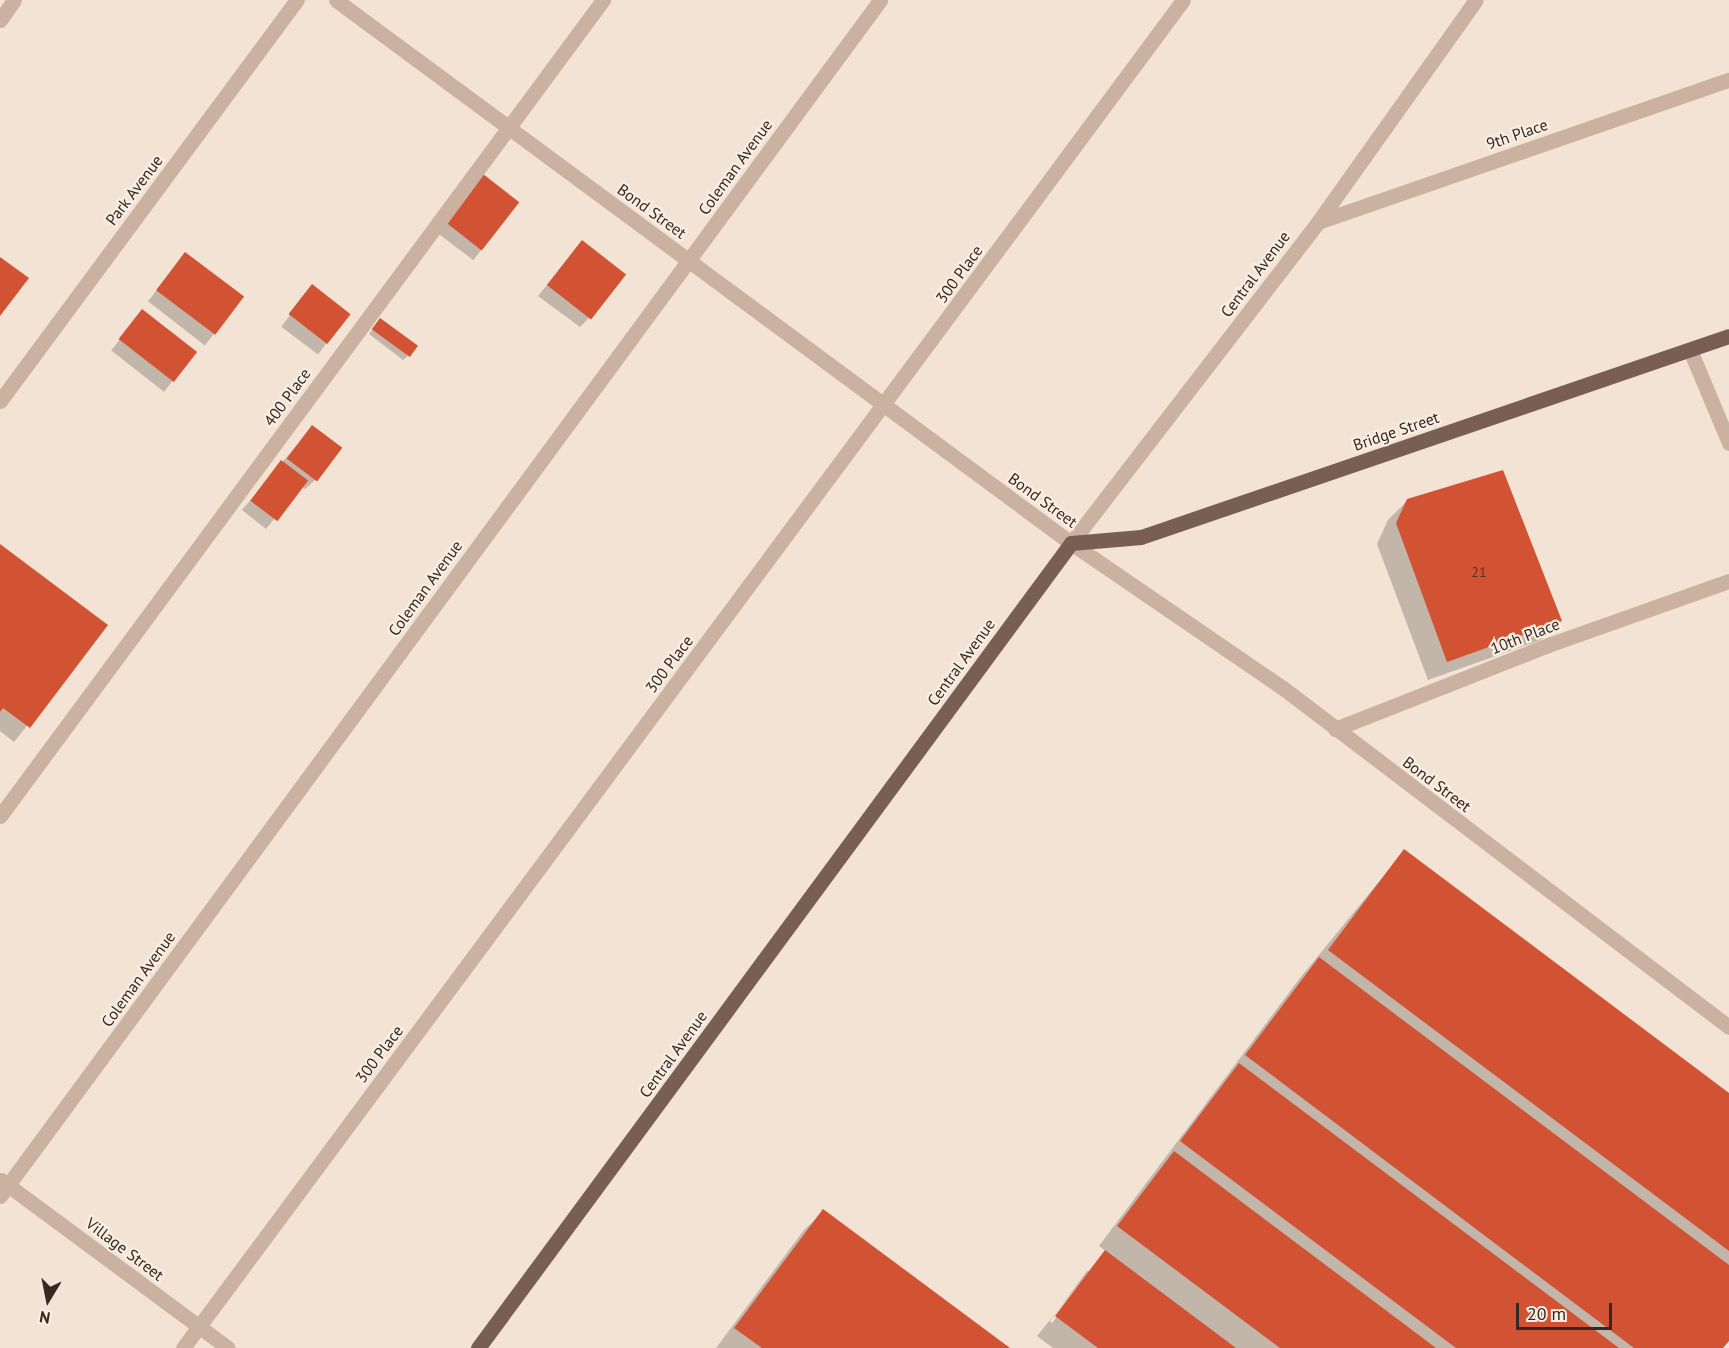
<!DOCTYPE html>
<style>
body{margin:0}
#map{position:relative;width:1729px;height:1348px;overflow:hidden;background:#f3e3d4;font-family:"PT Sans",sans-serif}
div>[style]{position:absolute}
.shadow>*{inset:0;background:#0003;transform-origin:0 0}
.building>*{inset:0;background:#d25234;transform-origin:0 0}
.minor>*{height:15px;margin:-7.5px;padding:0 7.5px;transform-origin:7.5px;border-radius:7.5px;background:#cbb2a0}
.major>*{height:15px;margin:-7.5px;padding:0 7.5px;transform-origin:7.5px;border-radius:7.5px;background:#785e53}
span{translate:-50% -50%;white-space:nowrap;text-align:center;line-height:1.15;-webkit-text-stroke:4.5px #faede1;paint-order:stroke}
.number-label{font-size:14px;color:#5c3228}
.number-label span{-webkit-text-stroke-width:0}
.street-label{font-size:16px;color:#342824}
.north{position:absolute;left:18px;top:1270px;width:60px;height:60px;-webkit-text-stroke:4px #faede1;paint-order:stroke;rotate:190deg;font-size:16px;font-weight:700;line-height:24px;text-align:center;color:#342824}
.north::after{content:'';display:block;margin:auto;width:21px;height:27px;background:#342824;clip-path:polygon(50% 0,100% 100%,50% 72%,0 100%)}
.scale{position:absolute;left:1516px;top:1303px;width:96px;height:27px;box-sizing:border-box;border:3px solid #342824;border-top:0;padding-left:8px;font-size:18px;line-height:21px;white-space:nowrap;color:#342824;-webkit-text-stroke:4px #faede1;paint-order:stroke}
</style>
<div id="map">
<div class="shadow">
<div style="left:483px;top:176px;width:43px;height:73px;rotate:37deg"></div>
<div style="clip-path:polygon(582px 242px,589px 318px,580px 327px,538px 296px)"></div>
<div style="left:185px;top:254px;width:72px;height:60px;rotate:38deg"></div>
<div style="left:312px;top:286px;width:46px;height:51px;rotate:37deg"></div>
<div style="left:142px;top:311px;width:67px;height:50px;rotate:38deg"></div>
<div style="clip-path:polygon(376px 324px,408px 356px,403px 360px,369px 334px)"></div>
<div style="clip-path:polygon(312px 427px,315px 480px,305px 489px,301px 486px,266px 529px,242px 510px)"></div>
<div style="clip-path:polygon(1408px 500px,1560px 621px,1541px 640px,1428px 680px,1377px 544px,1388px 520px)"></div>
<div style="clip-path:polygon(0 546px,106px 626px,14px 742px,0 731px)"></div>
<div style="clip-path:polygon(evenodd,1404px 851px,1729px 1095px,1729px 1338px,1722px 1348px,1053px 1348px,1037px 1336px,1106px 1251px,1099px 1246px,1300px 978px,1404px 851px,1087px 1271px,1091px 1271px,1052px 1323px,1050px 1321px,1087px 1271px)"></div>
<div style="clip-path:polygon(824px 1211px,1007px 1348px,716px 1348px,804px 1230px)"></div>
</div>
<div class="building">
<div style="left:483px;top:174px;width:46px;height:61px;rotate:38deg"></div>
<div style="left:582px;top:240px;width:56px;height:57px;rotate:38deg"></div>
<div style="left:185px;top:252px;width:74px;height:48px;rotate:37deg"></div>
<div style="clip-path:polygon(0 257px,29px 278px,0 316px)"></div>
<div style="left:312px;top:284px;width:49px;height:38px;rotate:38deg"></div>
<div style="left:142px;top:309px;width:70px;height:38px;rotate:38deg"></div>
<div style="left:380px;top:318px;width:47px;height:14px;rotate:36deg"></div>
<div style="left:312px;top:425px;width:38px;height:42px;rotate:37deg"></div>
<div style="left:281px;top:460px;width:34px;height:51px;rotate:37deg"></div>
<div style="clip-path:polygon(1503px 470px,1562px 621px,1447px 662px,1396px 523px,1407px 499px)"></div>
<div style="clip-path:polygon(0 544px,108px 625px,30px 728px,3px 708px,0 712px)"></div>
<div style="clip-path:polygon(1404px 849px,1729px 1093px,1729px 1251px,1328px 950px)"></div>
<div style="clip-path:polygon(1319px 957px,1729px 1265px,1729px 1341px,1723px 1348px,1634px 1348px,1245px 1055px)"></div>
<div style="clip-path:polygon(1239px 1063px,1619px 1348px,1456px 1348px,1180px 1141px)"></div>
<div style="clip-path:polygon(1174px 1151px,1436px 1348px,1280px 1348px,1117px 1226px)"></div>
<div style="clip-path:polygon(823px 1209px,1010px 1348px,762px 1348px,734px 1328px)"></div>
<div style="clip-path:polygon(1105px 1250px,1236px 1348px,1098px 1348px,1055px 1316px)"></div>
</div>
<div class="minor">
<div style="left:336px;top:0;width:914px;rotate:36.46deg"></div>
<div style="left:1071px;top:543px;width:257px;rotate:34.4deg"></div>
<div style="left:1283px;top:688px;width:560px;rotate:37.24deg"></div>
<div style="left:0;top:20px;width:24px;rotate:-55deg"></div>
<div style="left:1318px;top:222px;width:435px;rotate:-19.1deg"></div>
<div style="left:1690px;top:350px;width:101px;rotate:67.2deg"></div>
<div style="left:0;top:401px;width:499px;rotate:-53.5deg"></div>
<div style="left:1071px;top:543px;width:405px;rotate:-52.4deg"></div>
<div style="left:1318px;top:222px;width:272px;rotate:-54.6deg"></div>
<div style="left:1335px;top:729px;width:232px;rotate:-21.5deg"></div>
<div style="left:1551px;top:644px;width:189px;rotate:-19.5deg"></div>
<div style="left:0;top:816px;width:1015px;rotate:-53.54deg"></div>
<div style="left:1px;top:1180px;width:282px;rotate:36.5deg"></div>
<div style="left:0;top:1196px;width:1485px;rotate:-53.65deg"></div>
<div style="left:183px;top:1348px;width:1678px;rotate:-53.43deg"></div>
</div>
<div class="major">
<div style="left:478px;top:1348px;width:1000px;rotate:-53.62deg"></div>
<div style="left:1071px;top:543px;width:70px;rotate:-4.9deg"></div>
<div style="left:1141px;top:537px;width:621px;rotate:-18.87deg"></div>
</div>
<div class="number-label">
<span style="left:1479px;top:572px">21</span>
</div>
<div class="street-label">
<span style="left:1517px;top:134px;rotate:-19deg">9th Place</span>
<span style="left:735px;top:167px;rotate:-54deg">Coleman Avenue</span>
<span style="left:134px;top:190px;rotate:-53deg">Park Avenue</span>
<span style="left:652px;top:211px;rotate:36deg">Bond Street</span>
<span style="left:959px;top:274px;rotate:-54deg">300 Place</span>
<span style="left:1255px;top:274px;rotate:-53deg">Central Avenue</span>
<span style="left:287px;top:397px;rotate:-54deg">400 Place</span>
<span style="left:1396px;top:431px;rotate:-19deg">Bridge Street</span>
<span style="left:1043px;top:500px;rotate:36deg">Bond Street</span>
<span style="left:425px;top:588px;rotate:-54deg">Coleman Avenue</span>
<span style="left:1525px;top:636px;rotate:-21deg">10th Place</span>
<span style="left:961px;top:662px;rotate:-54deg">Central Avenue</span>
<span style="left:669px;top:664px;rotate:-53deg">300 Place</span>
<span style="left:1437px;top:784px;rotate:37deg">Bond Street</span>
<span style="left:138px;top:979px;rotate:-54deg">Coleman Avenue</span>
<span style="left:379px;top:1054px;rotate:-53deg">300 Place</span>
<span style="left:673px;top:1054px;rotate:-54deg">Central Avenue</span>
<span style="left:125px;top:1249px;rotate:37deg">Village Street</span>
</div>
<div class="north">N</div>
<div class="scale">20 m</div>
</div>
